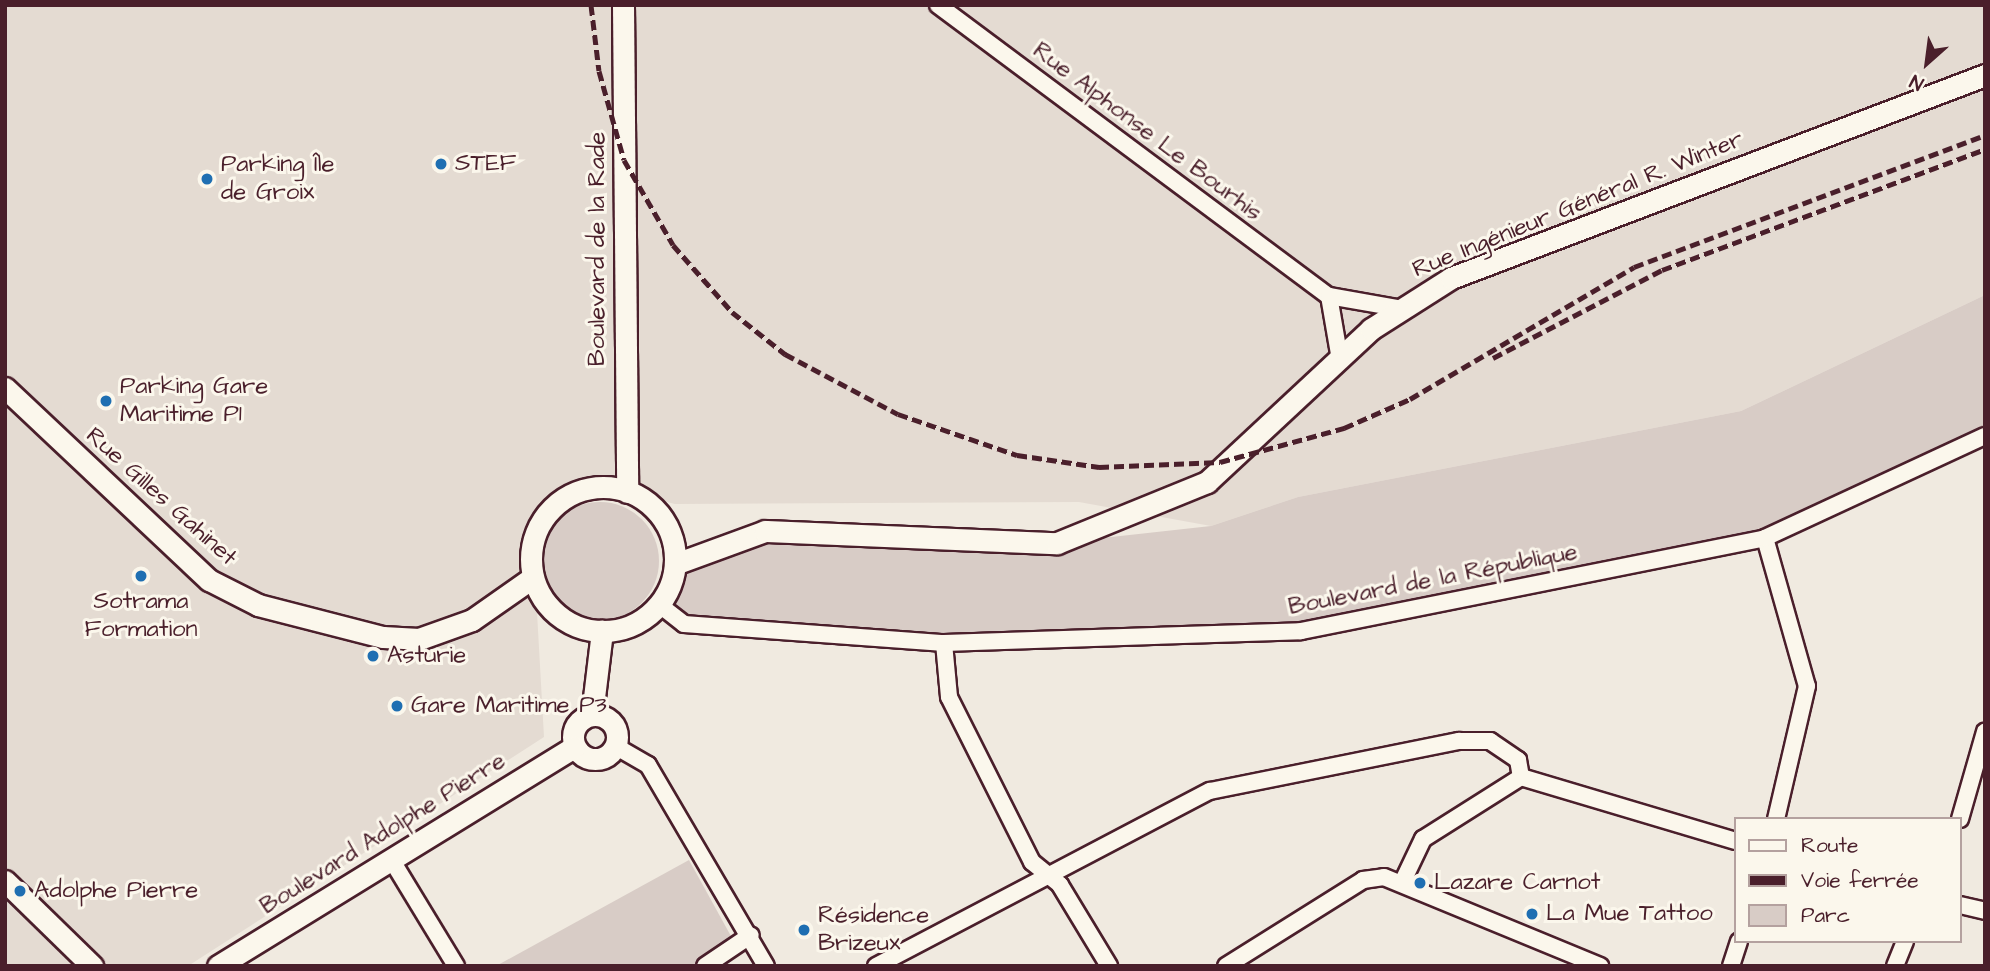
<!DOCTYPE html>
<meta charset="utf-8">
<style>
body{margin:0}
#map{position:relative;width:1990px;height:971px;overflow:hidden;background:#f0eae0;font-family:"Architects Daughter",sans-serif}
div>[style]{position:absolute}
.built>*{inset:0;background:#e4dbd2}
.green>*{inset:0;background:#d8ccc6}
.round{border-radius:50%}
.roads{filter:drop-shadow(2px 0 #4a1f2b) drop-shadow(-2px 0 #4a1f2b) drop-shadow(0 2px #4a1f2b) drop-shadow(0 -2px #4a1f2b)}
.minor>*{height:16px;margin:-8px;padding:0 8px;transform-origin:8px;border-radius:8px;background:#fbf7ec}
.tertiary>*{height:21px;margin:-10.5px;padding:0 10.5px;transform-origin:10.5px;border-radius:10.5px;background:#fbf7ec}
.tertiary>.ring{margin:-10.5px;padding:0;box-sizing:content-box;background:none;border:21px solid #fbf7ec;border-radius:50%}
.rail>*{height:5px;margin-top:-2.5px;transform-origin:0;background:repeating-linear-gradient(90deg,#4a1f2b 0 10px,transparent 0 15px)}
.dots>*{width:19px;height:19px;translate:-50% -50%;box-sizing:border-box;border:4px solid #fbf7ec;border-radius:50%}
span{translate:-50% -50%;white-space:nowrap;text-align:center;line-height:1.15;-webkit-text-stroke:6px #fbf7ec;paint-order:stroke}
.street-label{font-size:24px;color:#4a1f2b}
.poi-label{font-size:24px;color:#4a1f2b}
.left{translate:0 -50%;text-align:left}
.frame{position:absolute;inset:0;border:7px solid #4a1f2b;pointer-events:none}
.legend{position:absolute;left:1734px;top:817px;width:228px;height:126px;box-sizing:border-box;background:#fbf7ec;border:2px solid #b4a19f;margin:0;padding:9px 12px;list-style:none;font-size:21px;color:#4a1f2b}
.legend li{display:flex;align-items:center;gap:14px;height:35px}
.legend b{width:35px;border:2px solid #b4a19f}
.north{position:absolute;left:1892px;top:28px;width:70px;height:70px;-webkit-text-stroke:5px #fbf7ec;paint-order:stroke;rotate:208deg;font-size:19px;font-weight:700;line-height:28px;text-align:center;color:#4a1f2b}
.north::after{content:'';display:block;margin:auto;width:24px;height:32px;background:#4a1f2b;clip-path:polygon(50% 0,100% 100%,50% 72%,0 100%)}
</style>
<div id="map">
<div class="built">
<div style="clip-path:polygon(5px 5px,1985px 5px,1985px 295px,1741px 411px,1298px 497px,1211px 526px,1079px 502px,675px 504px,610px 488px,571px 494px,546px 511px,533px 541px,544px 737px,188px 966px,5px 966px)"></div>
</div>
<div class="green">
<div style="clip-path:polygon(1985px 295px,1985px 436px,1765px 538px,1301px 631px,944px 643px,684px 624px,661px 606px,675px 564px,765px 531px,1057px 543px,1211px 526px,1298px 497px,1741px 411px)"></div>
<div class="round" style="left:541px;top:502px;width:118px;height:118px"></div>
<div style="clip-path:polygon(689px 860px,732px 938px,693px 966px,496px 966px)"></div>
</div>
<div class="roads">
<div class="minor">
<div style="left:938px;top:5px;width:487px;rotate:36.7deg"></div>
<div style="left:1329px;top:296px;width:70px;rotate:9.9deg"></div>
<div style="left:1329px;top:296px;width:65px;rotate:80.2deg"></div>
<div style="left:1765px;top:538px;width:154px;rotate:74.2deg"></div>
<div style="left:1807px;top:686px;width:137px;rotate:103.1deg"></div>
<div style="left:661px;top:606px;width:29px;rotate:38deg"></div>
<div style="left:684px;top:624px;width:261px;rotate:4.2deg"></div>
<div style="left:944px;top:643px;width:357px;rotate:-1.9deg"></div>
<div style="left:1301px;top:631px;width:473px;rotate:-11.3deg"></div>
<div style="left:1765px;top:538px;width:242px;rotate:-24.9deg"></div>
<div style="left:944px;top:643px;width:54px;rotate:84.7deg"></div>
<div style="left:949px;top:697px;width:185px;rotate:63.3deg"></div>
<div style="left:1032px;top:862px;width:36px;rotate:39deg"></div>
<div style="left:1060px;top:885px;width:95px;rotate:58.8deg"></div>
<div style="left:615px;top:746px;width:38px;rotate:30deg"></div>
<div style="left:648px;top:765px;width:233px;rotate:59.6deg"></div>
<div style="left:1960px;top:819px;width:91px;rotate:-74deg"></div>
<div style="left:391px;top:859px;width:125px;rotate:58.7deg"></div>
<div style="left:1402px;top:883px;width:49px;rotate:-64.5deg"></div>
<div style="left:1423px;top:839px;width:116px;rotate:-32.3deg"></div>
<div style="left:1521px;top:777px;width:224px;rotate:16.6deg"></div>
<div style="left:1960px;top:905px;width:26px;rotate:13deg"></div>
<div style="left:705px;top:966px;width:55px;rotate:-34deg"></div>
<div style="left:876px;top:966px;width:377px;rotate:-27.7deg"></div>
<div style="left:1210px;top:791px;width:254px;rotate:-11.4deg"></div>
<div style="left:1459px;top:741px;width:31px"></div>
<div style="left:1490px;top:741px;width:34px;rotate:34deg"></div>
<div style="left:1518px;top:760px;width:17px;rotate:80deg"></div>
<div style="left:1226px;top:966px;width:162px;rotate:-32.1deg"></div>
<div style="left:1363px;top:880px;width:21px;rotate:-8deg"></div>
<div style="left:1384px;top:877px;width:234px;rotate:22.4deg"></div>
<div style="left:1731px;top:966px;width:26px;rotate:-72deg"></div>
<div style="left:1895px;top:966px;width:27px;rotate:-68deg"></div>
</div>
<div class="tertiary">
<div style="left:623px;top:5px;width:487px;rotate:89.5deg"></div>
<div style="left:5px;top:388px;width:280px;rotate:43.3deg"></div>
<div style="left:209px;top:580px;width:55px;rotate:27deg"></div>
<div style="left:258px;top:605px;width:129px;rotate:14.4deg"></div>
<div style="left:383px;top:637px;width:36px;rotate:3deg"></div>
<div style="left:419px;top:639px;width:56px;rotate:-19.7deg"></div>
<div style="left:472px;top:620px;width:73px;rotate:-35deg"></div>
<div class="ring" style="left:531px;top:487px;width:123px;height:123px"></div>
<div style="left:675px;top:564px;width:96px;rotate:-20.1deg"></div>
<div style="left:765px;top:531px;width:292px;rotate:2.4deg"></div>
<div style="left:1057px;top:543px;width:162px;rotate:-22.1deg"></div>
<div style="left:1207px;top:482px;width:224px;rotate:-43deg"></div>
<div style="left:1371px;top:329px;width:95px;rotate:-32.5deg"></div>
<div style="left:1451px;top:278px;width:571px;rotate:-20.81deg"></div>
<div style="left:592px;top:714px;width:84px;rotate:-83.1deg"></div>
<div class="ring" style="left:573px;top:715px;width:23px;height:23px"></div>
<div style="left:5px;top:881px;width:122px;rotate:44.3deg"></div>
<div style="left:218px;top:966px;width:418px;rotate:-31.6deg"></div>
</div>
</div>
<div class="rail">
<div style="left:591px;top:5px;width:66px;rotate:83.1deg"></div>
<div style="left:599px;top:71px;width:92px;rotate:74.3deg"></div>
<div style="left:624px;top:160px;width:98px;rotate:60deg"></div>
<div style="left:673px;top:245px;width:89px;rotate:48.6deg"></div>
<div style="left:732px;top:312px;width:68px;rotate:38.4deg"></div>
<div style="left:785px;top:354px;width:128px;rotate:28deg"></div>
<div style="left:898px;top:414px;width:126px;rotate:19deg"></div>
<div style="left:1017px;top:455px;width:83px;rotate:8.3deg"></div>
<div style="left:1099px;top:467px;width:121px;rotate:-2.4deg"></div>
<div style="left:1220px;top:462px;width:129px;rotate:-15.3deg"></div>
<div style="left:1344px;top:428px;width:72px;rotate:-23.7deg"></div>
<div style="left:1410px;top:399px;width:260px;rotate:-30.5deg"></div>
<div style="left:1634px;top:267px;width:375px;rotate:-20.6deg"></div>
<div style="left:1493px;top:358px;width:191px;rotate:-27.5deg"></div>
<div style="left:1662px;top:270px;width:345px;rotate:-20.5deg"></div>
</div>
<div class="dots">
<div style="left:441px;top:164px;background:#1f6fb2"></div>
<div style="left:207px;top:179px;background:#1f6fb2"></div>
<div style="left:106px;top:401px;background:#1f6fb2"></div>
<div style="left:141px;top:576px;background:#1f6fb2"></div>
<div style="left:373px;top:656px;background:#1f6fb2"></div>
<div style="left:397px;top:706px;background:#1f6fb2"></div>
<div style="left:1420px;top:883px;background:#1f6fb2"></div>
<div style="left:20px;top:891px;background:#1f6fb2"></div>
<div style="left:1532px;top:914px;background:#1f6fb2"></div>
<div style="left:804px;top:930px;background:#1f6fb2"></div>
</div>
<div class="street-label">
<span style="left:1147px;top:132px;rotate:37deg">Rue Alphonse Le Bourhis</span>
<span style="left:1578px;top:205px;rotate:-22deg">Rue Ingénieur Général R. Winter</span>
<span style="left:598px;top:249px;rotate:-90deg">Boulevard de la Rade</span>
<span style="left:161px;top:497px;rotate:42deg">Rue Gilles Gahinet</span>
<span style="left:1433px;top:580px;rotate:-11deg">Boulevard de la République</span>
<span style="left:383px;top:834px;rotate:-32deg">Boulevard Adolphe Pierre</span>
</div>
<div class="poi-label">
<span class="left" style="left:455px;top:164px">STEF</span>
<span class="left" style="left:221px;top:179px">Parking Île<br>de Groix</span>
<span class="left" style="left:120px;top:401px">Parking Gare<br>Maritime P1</span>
<span style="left:141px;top:616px">Sotrama<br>Formation</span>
<span class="left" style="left:387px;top:656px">Asturie</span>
<span class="left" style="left:411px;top:706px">Gare Maritime P3</span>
<span class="left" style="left:1434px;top:883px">Lazare Carnot</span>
<span class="left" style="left:34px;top:891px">Adolphe Pierre</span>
<span class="left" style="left:1546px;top:914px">La Mue Tattoo</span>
<span class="left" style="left:818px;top:930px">Résidence<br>Brizeux</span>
</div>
<div class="frame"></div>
<ul class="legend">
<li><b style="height:9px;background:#fbf7ec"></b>Route</li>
<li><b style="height:9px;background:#4a1f2b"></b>Voie ferrée</li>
<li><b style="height:19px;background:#d8ccc6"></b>Parc</li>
</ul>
<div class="north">N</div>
</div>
